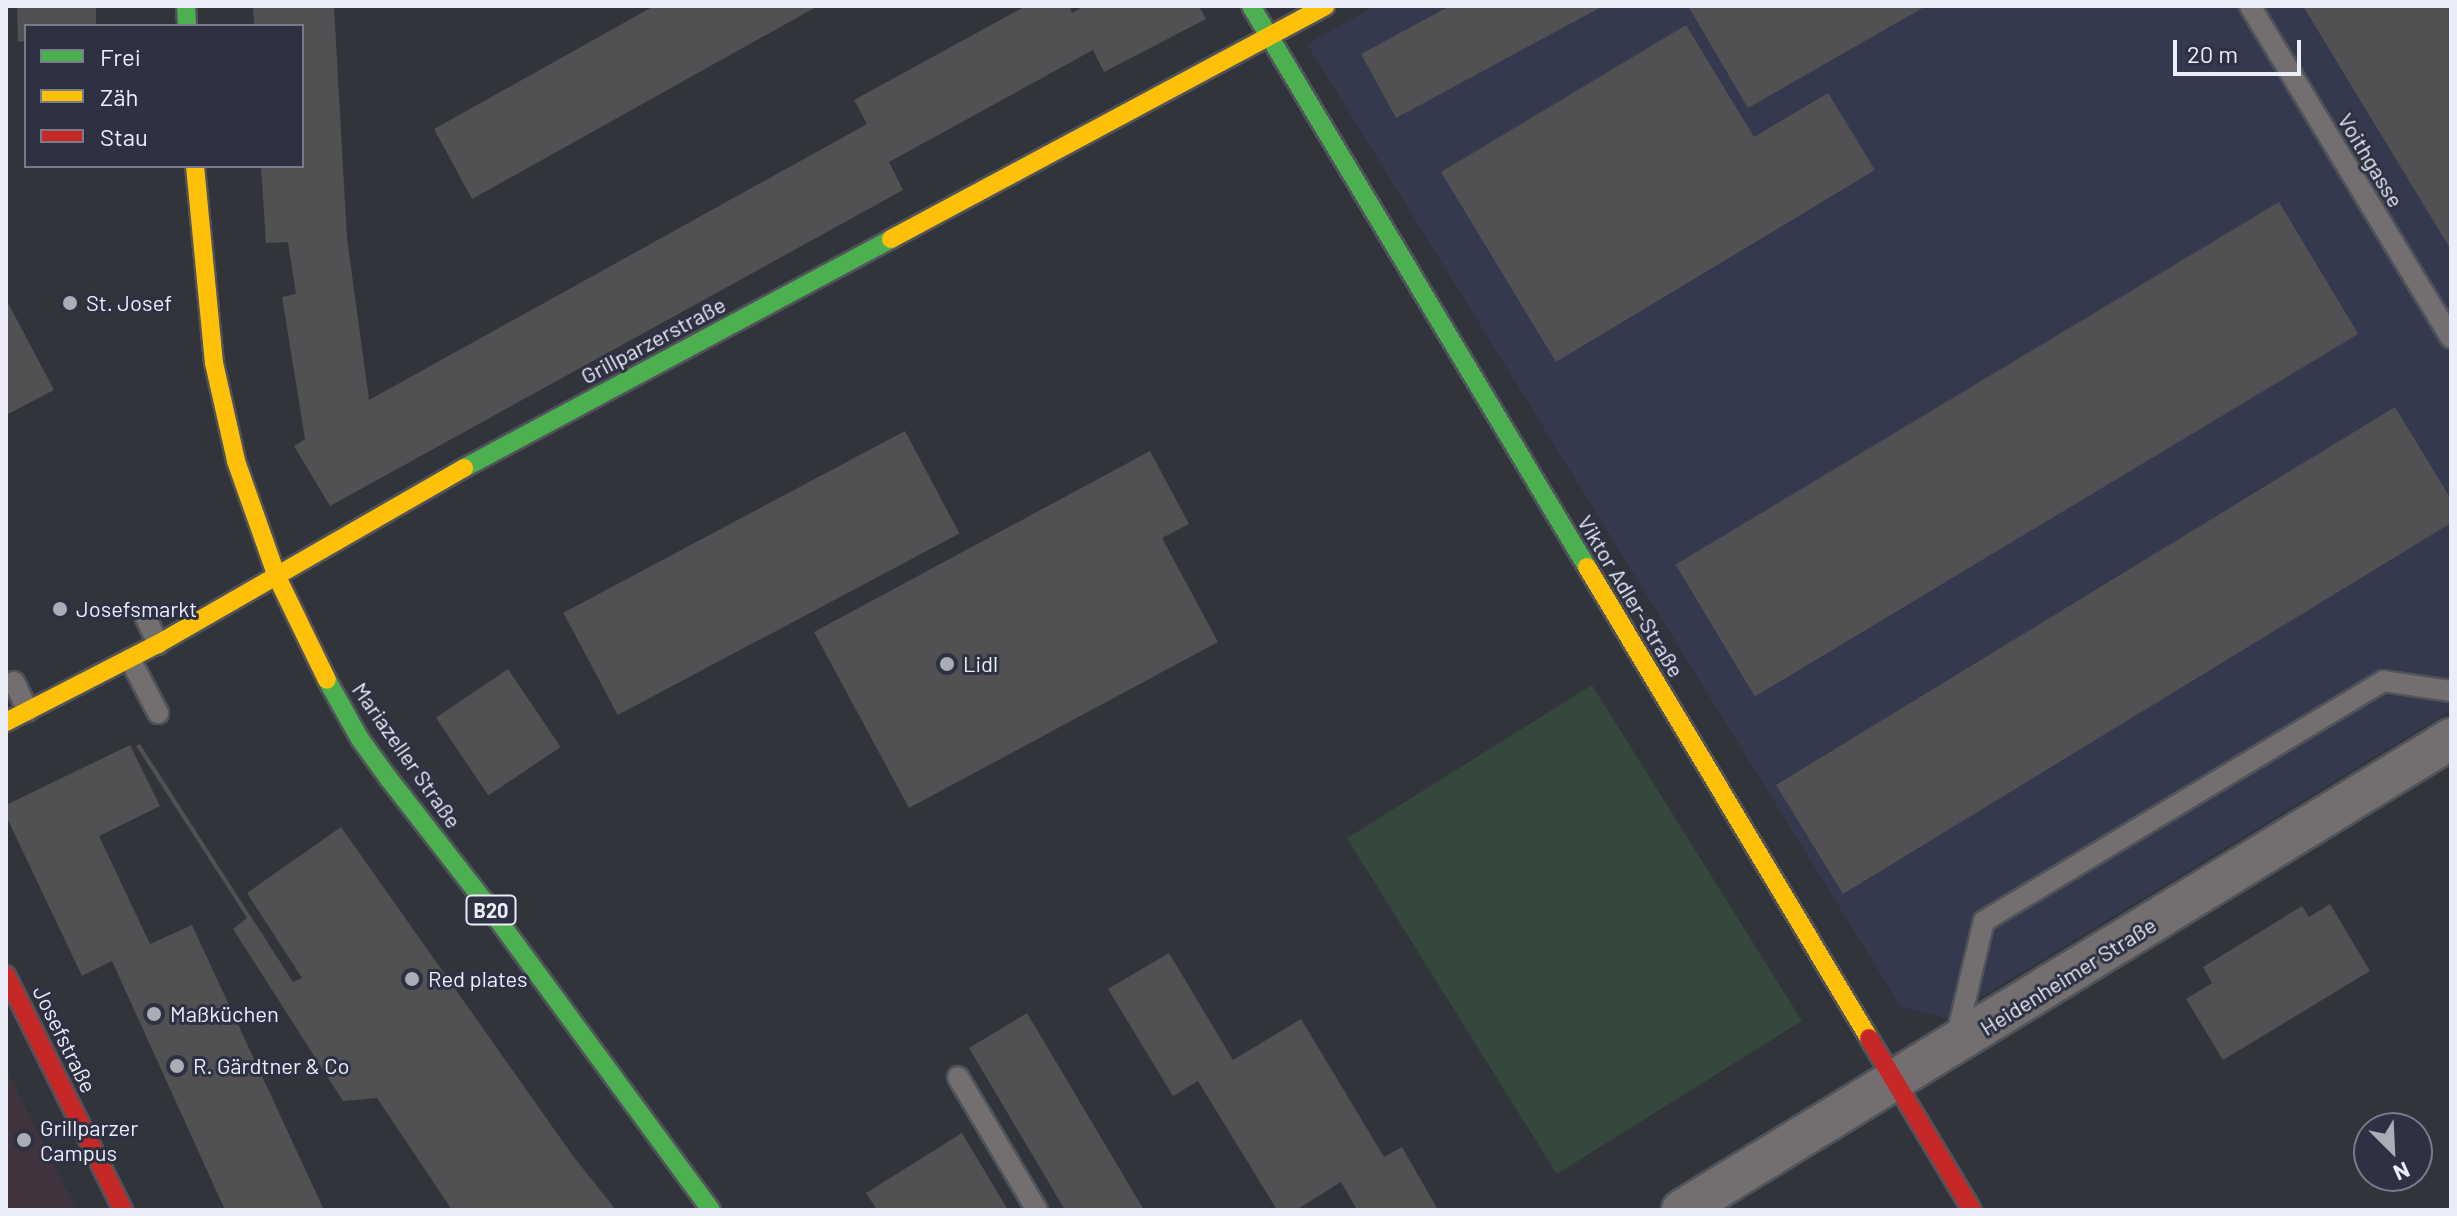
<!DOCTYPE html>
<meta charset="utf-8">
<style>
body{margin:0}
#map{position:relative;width:2457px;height:1216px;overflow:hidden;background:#32343c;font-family:Barlow,sans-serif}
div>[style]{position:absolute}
.built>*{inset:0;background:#35394d}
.education>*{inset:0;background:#42343f}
.green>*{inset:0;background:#34483d;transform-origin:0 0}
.building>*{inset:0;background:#515052;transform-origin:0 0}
.roads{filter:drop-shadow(2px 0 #505359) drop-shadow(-2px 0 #505359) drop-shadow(0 2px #505359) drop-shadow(0 -2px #505359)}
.lane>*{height:20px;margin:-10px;padding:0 10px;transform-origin:10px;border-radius:10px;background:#736e70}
.street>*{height:40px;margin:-20px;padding:0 20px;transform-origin:20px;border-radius:20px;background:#736e70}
.fast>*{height:18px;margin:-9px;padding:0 9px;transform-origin:9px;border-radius:9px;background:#4caf50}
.slow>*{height:18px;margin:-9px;padding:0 9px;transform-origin:9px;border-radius:9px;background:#ffc107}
.jam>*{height:18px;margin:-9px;padding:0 9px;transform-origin:9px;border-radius:9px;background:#c62828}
.dots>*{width:22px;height:22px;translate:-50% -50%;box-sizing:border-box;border:4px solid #2d3141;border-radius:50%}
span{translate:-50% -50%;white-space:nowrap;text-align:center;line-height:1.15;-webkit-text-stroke:6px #2d3141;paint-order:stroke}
.shield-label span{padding:2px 6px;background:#2d3141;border:2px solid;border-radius:6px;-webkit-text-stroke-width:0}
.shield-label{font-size:20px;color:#ebeef8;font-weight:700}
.street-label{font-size:22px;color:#ebeef8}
.poi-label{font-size:22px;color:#ebeef8}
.left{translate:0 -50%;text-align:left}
.frame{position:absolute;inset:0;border:8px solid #ebeef8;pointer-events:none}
.legend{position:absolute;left:24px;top:24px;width:280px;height:144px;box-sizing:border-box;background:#2d3141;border:2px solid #797d8a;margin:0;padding:10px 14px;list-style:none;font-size:24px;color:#ebeef8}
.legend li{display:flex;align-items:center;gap:16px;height:40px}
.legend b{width:40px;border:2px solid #797d8a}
.north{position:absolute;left:2353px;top:1112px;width:80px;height:80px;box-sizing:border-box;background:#2d3141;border:2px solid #797d8a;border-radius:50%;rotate:156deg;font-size:22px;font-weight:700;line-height:32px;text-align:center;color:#ebeef8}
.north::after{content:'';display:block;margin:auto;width:28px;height:36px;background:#aaadb6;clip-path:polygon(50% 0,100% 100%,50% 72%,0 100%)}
.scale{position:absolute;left:2173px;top:40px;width:128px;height:36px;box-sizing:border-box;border:4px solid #ebeef8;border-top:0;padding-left:10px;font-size:24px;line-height:28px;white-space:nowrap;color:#ebeef8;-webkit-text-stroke:6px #2d3141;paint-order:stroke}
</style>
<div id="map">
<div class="built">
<div style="clip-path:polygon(1375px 6px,2451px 6px,2451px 710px,1947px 1018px,1901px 1007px,1307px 44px)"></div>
</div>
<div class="education">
<div style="clip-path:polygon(6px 1069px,76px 1210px,6px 1210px)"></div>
</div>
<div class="green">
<div style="left:1592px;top:685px;width:396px;height:289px;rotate:58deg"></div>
</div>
<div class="building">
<div style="clip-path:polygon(17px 6px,96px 6px,96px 26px,26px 26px,26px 41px,18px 42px)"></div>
<div style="clip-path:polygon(253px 6px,334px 6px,347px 238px,369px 400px,867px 124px,854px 100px,1026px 6px,1069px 6px,1072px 13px,1085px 6px,1199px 6px,1206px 19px,1104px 72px,1093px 50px,889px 162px,903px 190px,330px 506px,294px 446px,305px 439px,282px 297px,296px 294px,288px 242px,266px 243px,261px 166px,302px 166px,302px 26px,254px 26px)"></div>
<div style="clip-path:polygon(654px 6px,818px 6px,472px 199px,434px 129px)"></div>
<div style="clip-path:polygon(1450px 6px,1603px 6px,1396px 118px,1361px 54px)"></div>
<div style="clip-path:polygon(1688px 6px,1926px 6px,1748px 108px)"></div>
<div style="clip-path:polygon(2303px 6px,2451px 6px,2451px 250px)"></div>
<div style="clip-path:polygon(1686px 25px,1754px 137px,1828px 93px,1875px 170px,1556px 362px,1441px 172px)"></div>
<div style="left:2279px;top:202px;width:154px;height:704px;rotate:59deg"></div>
<div style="clip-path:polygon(6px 299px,54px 390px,6px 415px)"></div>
<div style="clip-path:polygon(2395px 407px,2451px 499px,2451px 523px,1843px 894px,1776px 785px)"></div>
<div style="left:905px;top:431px;width:116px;height:387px;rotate:62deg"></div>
<div style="clip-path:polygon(1150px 451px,1189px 524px,1162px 538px,1218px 642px,909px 808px,814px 632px)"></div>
<div style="left:508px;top:669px;width:94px;height:87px;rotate:56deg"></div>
<div style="clip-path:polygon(140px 744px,293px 982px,302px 978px,247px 893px,341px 827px,573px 1156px,616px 1210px,452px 1210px,377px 1098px,343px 1101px,233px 929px,247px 918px,136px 746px)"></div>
<div style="clip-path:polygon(130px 745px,160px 806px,99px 836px,150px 944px,192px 925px,324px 1210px,225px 1210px,112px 961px,82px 976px,6px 816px,6px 805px)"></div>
<div style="clip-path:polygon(2330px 904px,2370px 971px,2223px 1060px,2186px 999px,2212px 983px,2203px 967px,2302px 906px,2309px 917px)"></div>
<div style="clip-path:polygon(1169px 953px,1233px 1060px,1301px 1019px,1384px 1157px,1402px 1147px,1438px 1210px,1357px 1210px,1341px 1182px,1296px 1210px,1277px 1210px,1198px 1081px,1173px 1096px,1108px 989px)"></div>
<div style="clip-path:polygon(1027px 1013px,1144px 1210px,1065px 1210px,969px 1048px)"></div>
<div style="clip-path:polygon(962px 1133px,1008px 1210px,877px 1210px,866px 1193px)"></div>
</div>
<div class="roads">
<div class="lane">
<div style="left:2250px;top:6px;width:388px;rotate:58.8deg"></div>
<div style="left:145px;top:616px;width:31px;rotate:65deg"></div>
<div style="left:130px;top:659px;width:61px;rotate:62.6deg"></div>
<div style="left:14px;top:682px;width:32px;rotate:64deg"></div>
<div style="left:1956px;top:1039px;width:121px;rotate:-76.7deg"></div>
<div style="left:1984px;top:921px;width:466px;rotate:-31deg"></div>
<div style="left:2384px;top:681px;width:68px;rotate:8.5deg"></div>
<div style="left:958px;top:1077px;width:155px;rotate:59.3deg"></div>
</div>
<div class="street">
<div style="left:1682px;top:1210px;width:902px;rotate:-31.49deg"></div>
</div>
<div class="fast">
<div style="left:186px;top:6px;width:20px;rotate:87deg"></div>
<div style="left:1251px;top:6px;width:654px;rotate:59.08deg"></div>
<div style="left:464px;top:468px;width:485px;rotate:-28.2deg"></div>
<div style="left:327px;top:680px;width:68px;rotate:60.8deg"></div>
<div style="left:360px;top:739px;width:49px;rotate:54.1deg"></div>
<div style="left:389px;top:779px;width:160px;rotate:52.1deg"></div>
<div style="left:487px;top:905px;width:378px;rotate:53.7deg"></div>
</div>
<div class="slow">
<div style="left:195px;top:166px;width:198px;rotate:84.5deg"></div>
<div style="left:214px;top:363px;width:100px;rotate:77.3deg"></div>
<div style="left:236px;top:461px;width:123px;rotate:70.5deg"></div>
<div style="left:277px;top:577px;width:114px;rotate:64.1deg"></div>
<div style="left:891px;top:239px;width:493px;rotate:-28.2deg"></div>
<div style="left:1587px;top:567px;width:549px;rotate:59.09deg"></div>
<div style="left:6px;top:722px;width:171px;rotate:-27.2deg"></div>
<div style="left:158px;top:644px;width:353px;rotate:-29.9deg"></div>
</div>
<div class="jam">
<div style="left:6px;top:975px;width:263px;rotate:63.5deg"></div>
<div style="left:1869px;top:1038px;width:200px;rotate:59.1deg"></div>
</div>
</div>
<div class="dots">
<div style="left:70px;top:303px;background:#aaadb6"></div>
<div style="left:60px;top:609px;background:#aaadb6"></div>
<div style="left:947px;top:664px;background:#aaadb6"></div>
<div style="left:412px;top:979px;background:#aaadb6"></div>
<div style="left:154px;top:1014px;background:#aaadb6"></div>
<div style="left:177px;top:1066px;background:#aaadb6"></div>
<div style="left:24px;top:1140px;background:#aaadb6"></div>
</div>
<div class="shield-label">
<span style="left:491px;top:910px">B20</span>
</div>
<div class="street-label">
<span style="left:2371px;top:160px;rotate:59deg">Voithgasse</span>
<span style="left:653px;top:340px;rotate:-28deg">Grillparzerstraße</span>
<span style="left:1631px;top:596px;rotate:59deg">Viktor Adler-Straße</span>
<span style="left:407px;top:755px;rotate:55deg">Mariazeller Straße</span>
<span style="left:2068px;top:976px;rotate:-32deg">Heidenheimer Straße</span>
<span style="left:65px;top:1039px;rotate:64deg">Josefstraße</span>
</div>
<div class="poi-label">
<span class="left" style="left:86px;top:303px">St. Josef</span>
<span class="left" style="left:76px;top:609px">Josefsmarkt</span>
<span class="left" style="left:963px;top:664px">Lidl</span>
<span class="left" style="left:428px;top:979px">Red plates</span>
<span class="left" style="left:170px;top:1014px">Maßküchen</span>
<span class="left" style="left:193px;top:1066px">R. Gärdtner &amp; Co</span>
<span class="left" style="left:40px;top:1140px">Grillparzer<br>Campus</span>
</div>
<div class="frame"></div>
<ul class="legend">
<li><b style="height:10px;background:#4caf50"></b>Frei</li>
<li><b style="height:10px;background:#ffc107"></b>Zäh</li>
<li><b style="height:10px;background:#c62828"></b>Stau</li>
</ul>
<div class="north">N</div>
<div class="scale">20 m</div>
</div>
